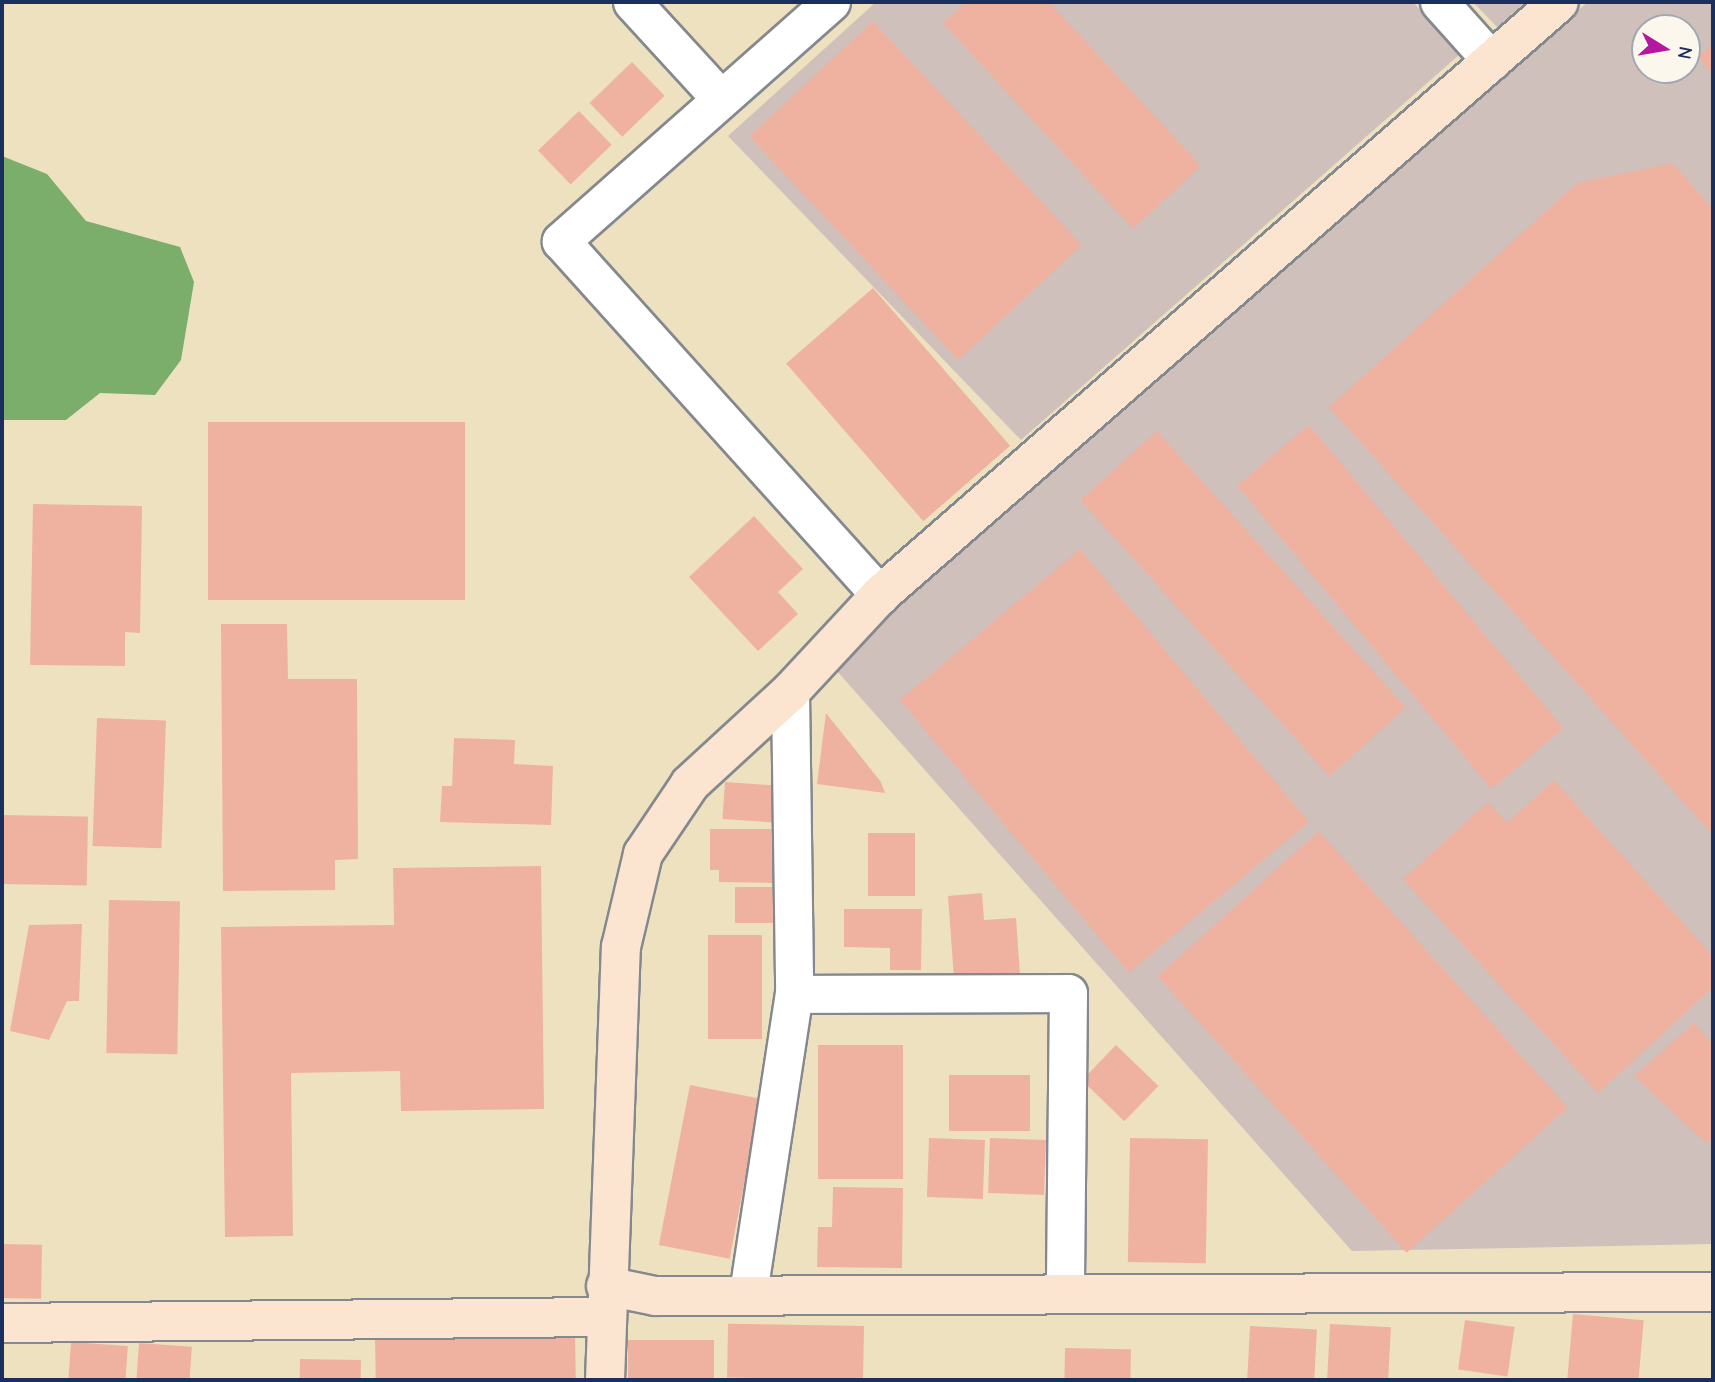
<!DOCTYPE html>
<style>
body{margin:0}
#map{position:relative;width:1715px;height:1382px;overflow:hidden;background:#eee1c0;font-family:"Comic Neue",sans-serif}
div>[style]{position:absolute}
.industrial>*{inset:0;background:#cfc0bb}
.forest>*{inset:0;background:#7aae6a}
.building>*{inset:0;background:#efb2a1;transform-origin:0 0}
.roads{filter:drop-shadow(2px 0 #84888f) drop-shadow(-2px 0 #84888f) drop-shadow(0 2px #84888f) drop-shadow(0 -2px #84888f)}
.street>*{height:37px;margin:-18.5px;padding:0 18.5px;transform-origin:18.5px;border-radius:18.5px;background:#fff}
.secondary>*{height:38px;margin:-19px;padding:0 19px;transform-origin:19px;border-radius:19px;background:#fce5d0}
span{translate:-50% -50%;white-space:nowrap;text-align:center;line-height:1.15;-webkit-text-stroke:5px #fbf7ec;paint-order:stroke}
.frame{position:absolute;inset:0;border:4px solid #1b2f5e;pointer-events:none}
.north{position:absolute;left:1631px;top:14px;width:70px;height:70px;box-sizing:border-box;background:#fbf7ec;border:2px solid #a1a7b3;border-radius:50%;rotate:101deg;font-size:19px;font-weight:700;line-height:28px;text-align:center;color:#1b2f5e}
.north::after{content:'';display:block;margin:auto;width:24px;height:32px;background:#b5179e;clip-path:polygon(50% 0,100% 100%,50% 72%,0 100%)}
</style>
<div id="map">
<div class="industrial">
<div style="clip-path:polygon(876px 2px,1413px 2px,1459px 55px,1021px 440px,728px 136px)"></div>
<div style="clip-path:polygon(1473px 2px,1526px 2px,1497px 27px)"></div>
<div style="clip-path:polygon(evenodd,1588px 2px,1713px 2px,1713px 1244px,1352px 1251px,828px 661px,1588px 2px,1645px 28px,1687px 28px,1687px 70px,1645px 70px,1645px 28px)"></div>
</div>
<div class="forest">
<div style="clip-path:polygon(2px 156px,47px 174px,86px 221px,180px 247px,194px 282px,181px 360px,155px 395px,100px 393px,66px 420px,2px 420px)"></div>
</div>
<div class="building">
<div style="clip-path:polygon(966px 2px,1049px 2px,1201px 166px,1133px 229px,943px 23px)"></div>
<div style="left:873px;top:21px;width:306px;height:169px;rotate:47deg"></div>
<div style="clip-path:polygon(1713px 43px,1713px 74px,1698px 57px)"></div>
<div style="left:632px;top:62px;width:47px;height:59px;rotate:46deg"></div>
<div style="left:579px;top:111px;width:47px;height:57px;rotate:46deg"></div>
<div style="clip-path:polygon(1673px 163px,1713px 209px,1713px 835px,1329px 407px,1577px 183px)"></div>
<div style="left:873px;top:288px;width:209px;height:115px;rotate:49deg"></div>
<div style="left:208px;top:422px;width:257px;height:178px"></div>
<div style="left:1309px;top:425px;width:396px;height:94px;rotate:50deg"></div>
<div style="left:1157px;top:431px;width:372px;height:103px;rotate:48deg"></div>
<div style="clip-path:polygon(33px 504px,142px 506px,140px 633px,125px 632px,125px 666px,30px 665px)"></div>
<div style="clip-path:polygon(754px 516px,803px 569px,778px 592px,798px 614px,758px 651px,689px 577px)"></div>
<div style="left:1080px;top:549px;width:356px;height:235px;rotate:50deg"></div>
<div style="clip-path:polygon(221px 624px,287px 624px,288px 679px,357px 679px,358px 859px,335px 860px,335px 890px,223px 891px)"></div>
<div style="clip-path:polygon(826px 713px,881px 782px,885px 793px,817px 784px)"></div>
<div style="left:97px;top:718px;width:69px;height:128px;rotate:2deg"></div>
<div style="clip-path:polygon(454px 738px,515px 740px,514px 764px,553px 766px,551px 825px,440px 822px,442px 786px,452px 786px)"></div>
<div style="clip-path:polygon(1554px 780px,1713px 956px,1713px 987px,1598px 1093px,1403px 879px,1488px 802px,1507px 823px)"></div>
<div style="left:725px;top:782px;width:51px;height:37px;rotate:4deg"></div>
<div style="left:2px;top:815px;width:86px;height:69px;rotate:1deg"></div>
<div style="clip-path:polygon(710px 829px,774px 829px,774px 883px,719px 882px,719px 870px,710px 870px)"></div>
<div style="left:1319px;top:831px;width:372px;height:217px;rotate:48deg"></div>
<div style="left:868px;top:833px;width:47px;height:63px"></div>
<div style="clip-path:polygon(541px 866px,544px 1109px,401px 1111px,400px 1071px,291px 1073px,293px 1236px,225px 1237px,221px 927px,394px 925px,393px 868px)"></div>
<div style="left:735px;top:887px;width:41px;height:36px"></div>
<div style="clip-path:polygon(982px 893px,984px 920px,1016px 918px,1020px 975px,954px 979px,948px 896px)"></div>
<div style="left:109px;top:900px;width:71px;height:153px;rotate:1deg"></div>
<div style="clip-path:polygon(844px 909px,922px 909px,921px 970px,890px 970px,890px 948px,844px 947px)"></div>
<div style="clip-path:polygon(82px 924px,79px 1001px,67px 1001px,49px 1040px,10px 1031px,29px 925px)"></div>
<div style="left:708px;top:935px;width:54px;height:104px"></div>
<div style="clip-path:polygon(1694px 1023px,1713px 1045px,1713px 1137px,1706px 1143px,1634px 1076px)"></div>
<div style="left:903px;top:1045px;width:134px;height:85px;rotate:90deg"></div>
<div style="left:1116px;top:1045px;width:59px;height:49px;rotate:44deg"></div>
<div style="left:949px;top:1075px;width:81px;height:56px"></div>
<div style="left:690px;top:1085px;width:72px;height:163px;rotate:11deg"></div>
<div style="left:929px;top:1138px;width:56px;height:59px;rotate:2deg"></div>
<div style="left:990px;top:1138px;width:56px;height:55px;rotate:2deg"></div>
<div style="left:1130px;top:1138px;width:78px;height:124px;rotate:1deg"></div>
<div style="clip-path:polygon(833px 1187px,903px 1188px,902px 1268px,817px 1267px,818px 1227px,832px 1227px)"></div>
<div style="left:2px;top:1244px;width:40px;height:54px;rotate:1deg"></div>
<div style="left:1573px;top:1314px;width:71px;height:66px;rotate:5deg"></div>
<div style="left:1465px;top:1320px;width:50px;height:50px;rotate:8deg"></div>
<div style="left:1330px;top:1324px;width:61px;height:56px;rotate:3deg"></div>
<div style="left:864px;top:1326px;width:54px;height:136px;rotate:91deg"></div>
<div style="left:1250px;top:1326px;width:67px;height:54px;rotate:3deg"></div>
<div style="left:575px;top:1334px;width:46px;height:200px;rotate:89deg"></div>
<div style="left:714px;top:1340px;width:40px;height:86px;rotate:90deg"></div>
<div style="left:71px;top:1342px;width:57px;height:38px;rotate:4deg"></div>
<div style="left:139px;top:1343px;width:53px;height:37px;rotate:4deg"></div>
<div style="left:1065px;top:1348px;width:66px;height:32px;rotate:1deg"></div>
<div style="left:300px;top:1359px;width:61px;height:21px;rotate:1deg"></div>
</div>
<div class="roads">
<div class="street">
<div style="left:632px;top:2px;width:130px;rotate:47.5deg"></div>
<div style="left:831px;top:2px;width:361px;rotate:138.5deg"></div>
<div style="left:561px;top:241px;width:477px;rotate:48deg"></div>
<div style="left:1439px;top:2px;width:79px;rotate:48.1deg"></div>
<div style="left:790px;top:692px;width:302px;rotate:89.2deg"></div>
<div style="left:794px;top:994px;width:274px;rotate:-0.2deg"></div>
<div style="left:1068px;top:993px;width:300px;rotate:90.6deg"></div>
<div style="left:748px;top:1293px;width:303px;rotate:-81.3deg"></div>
</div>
<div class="secondary">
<div style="left:606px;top:1286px;width:50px;rotate:11.5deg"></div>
<div style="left:655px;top:1296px;width:1058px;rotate:-0.22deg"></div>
<div style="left:2px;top:1323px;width:603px;rotate:-0.57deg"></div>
<div style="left:605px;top:1380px;width:433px;rotate:-87.9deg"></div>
<div style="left:621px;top:947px;width:96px;rotate:-76.7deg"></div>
<div style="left:643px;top:854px;width:84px;rotate:-56.1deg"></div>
<div style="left:690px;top:784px;width:136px;rotate:-42.6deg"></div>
<div style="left:790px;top:692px;width:132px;rotate:-47.1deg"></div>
<div style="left:880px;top:595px;width:901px;rotate:-41.13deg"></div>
</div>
</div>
<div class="frame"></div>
<div class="north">N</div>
</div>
